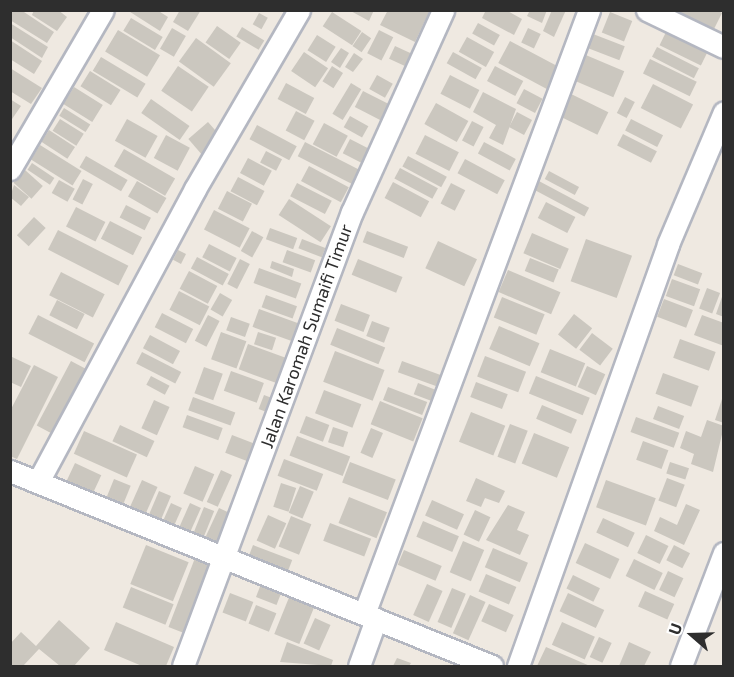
<!DOCTYPE html>
<style>
body{margin:0}
#map{position:relative;width:734px;height:677px;overflow:hidden;background:#efe9e1;font-family:"Exo 2",sans-serif}
div>[style]{position:absolute}
.building>*{inset:0;background:#cbc7bf;transform-origin:0 0}
.roads{filter:drop-shadow(2px 0 #b4b7c1) drop-shadow(-2px 0 #b4b7c1) drop-shadow(0 2px #b4b7c1) drop-shadow(0 -2px #b4b7c1)}
.street>*{height:21px;margin:-10.5px;padding:0 10.5px;transform-origin:10.5px;border-radius:10.5px;background:#fff}
span{translate:-50% -50%;white-space:nowrap;text-align:center;line-height:1.15;-webkit-text-stroke:4.5px #fff;paint-order:stroke}
.street-label{font-size:18px;color:#2e2e2e}
.frame{position:absolute;inset:0;border:12px solid #2e2e2e;pointer-events:none}
.north{position:absolute;left:662px;top:605px;width:60px;height:60px;-webkit-text-stroke:4px #fff;paint-order:stroke;rotate:290deg;font-size:16px;font-weight:700;line-height:24px;text-align:center;color:#2e2e2e}
.north::after{content:'';display:block;margin:auto;width:21px;height:27px;background:#2e2e2e;clip-path:polygon(50% 0,100% 100%,50% 72%,0 100%)}
</style>
<div id="map">
<div class="building">
<div style="clip-path:polygon(10px 10px,21px 10px,54px 32px,47px 43px,10px 20px)"></div>
<div style="clip-path:polygon(34px 10px,58px 10px,67px 17px,57px 31px,32px 15px)"></div>
<div style="clip-path:polygon(127px 10px,157px 10px,168px 17px,160px 31px)"></div>
<div style="clip-path:polygon(180px 10px,201px 10px,188px 31px,173px 22px)"></div>
<div style="clip-path:polygon(349px 10px,374px 10px,369px 21px)"></div>
<div style="clip-path:polygon(388px 10px,430px 10px,415px 42px,380px 25px)"></div>
<div style="clip-path:polygon(486px 10px,506px 10px,522px 19px,514px 35px,482px 18px)"></div>
<div style="clip-path:polygon(530px 10px,547px 10px,542px 23px,527px 16px)"></div>
<div style="clip-path:polygon(552px 10px,566px 10px,554px 37px,543px 31px)"></div>
<div style="clip-path:polygon(664px 10px,717px 10px,722px 13px,712px 33px)"></div>
<div style="left:332px;top:12px;width:35px;height:17px;rotate:33deg"></div>
<div style="left:610px;top:12px;width:24px;height:22px;rotate:22deg"></div>
<div style="left:259px;top:13px;width:10px;height:13px;rotate:29deg"></div>
<div style="left:131px;top:18px;width:37px;height:15px;rotate:31deg"></div>
<div style="clip-path:polygon(10px 23px,48px 47px,42px 58px,10px 37px)"></div>
<div style="left:478px;top:23px;width:25px;height:12px;rotate:29deg"></div>
<div style="left:217px;top:26px;width:29px;height:20px;rotate:35deg"></div>
<div style="left:242px;top:27px;width:26px;height:11px;rotate:31deg"></div>
<div style="left:172px;top:28px;width:16px;height:24px;rotate:30deg"></div>
<div style="left:528px;top:28px;width:14px;height:16px;rotate:25deg"></div>
<div style="left:118px;top:30px;width:49px;height:25px;rotate:31deg"></div>
<div style="left:379px;top:30px;width:16px;height:26px;rotate:27deg"></div>
<div style="left:667px;top:30px;width:46px;height:17px;rotate:26deg"></div>
<div style="left:362px;top:32px;width:11px;height:17px;rotate:34deg"></div>
<div style="left:593px;top:34px;width:34px;height:15px;rotate:21deg"></div>
<div style="left:317px;top:35px;width:22px;height:18px;rotate:32deg"></div>
<div style="left:467px;top:37px;width:31px;height:17px;rotate:29deg"></div>
<div style="left:196px;top:38px;width:43px;height:29px;rotate:36deg"></div>
<div style="clip-path:polygon(10px 40px,42px 61px,34px 74px,10px 59px)"></div>
<div style="left:510px;top:41px;width:55px;height:25px;rotate:28deg"></div>
<div style="left:395px;top:46px;width:21px;height:14px;rotate:25deg"></div>
<div style="left:657px;top:47px;width:47px;height:11px;rotate:27deg"></div>
<div style="clip-path:polygon(341px 48px,349px 53px,340px 68px,331px 62px)"></div>
<div style="left:304px;top:52px;width:29px;height:23px;rotate:34deg"></div>
<div style="left:453px;top:52px;width:33px;height:13px;rotate:29deg"></div>
<div style="clip-path:polygon(354px 53px,363px 59px,353px 72px,345px 67px)"></div>
<div style="left:581px;top:53px;width:47px;height:28px;rotate:23deg"></div>
<div style="left:101px;top:57px;width:52px;height:16px;rotate:31deg"></div>
<div style="left:650px;top:59px;width:52px;height:16px;rotate:26deg"></div>
<div style="left:178px;top:66px;width:37px;height:30px;rotate:34deg"></div>
<div style="left:332px;top:66px;width:13px;height:18px;rotate:32deg"></div>
<div style="left:495px;top:66px;width:32px;height:17px;rotate:28deg"></div>
<div style="clip-path:polygon(10px 68px,42px 88px,31px 104px,10px 91px)"></div>
<div style="left:90px;top:71px;width:36px;height:18px;rotate:32deg"></div>
<div style="left:377px;top:75px;width:18px;height:16px;rotate:29deg"></div>
<div style="left:450px;top:75px;width:33px;height:21px;rotate:27deg"></div>
<div style="left:286px;top:83px;width:32px;height:18px;rotate:28deg"></div>
<div style="left:351px;top:83px;width:12px;height:36px;rotate:31deg"></div>
<div style="left:653px;top:84px;width:45px;height:27px;rotate:27deg"></div>
<div style="left:74px;top:87px;width:34px;height:20px;rotate:32deg"></div>
<div style="left:524px;top:89px;width:21px;height:16px;rotate:28deg"></div>
<div style="left:363px;top:91px;width:30px;height:18px;rotate:27deg"></div>
<div style="clip-path:polygon(483px 92px,516px 109px,503px 145px,489px 138px,496px 125px,473px 112px)"></div>
<div style="left:567px;top:92px;width:46px;height:25px;rotate:26deg"></div>
<div style="left:625px;top:97px;width:11px;height:18px;rotate:27deg"></div>
<div style="clip-path:polygon(10px 99px,21px 106px,10px 122px)"></div>
<div style="left:151px;top:99px;width:47px;height:17px;rotate:35deg"></div>
<div style="left:436px;top:103px;width:37px;height:24px;rotate:29deg"></div>
<div style="left:64px;top:108px;width:31px;height:9px;rotate:32deg"></div>
<div style="left:296px;top:111px;width:21px;height:22px;rotate:28deg"></div>
<div style="left:517px;top:112px;width:17px;height:17px;rotate:28deg"></div>
<div style="left:350px;top:116px;width:21px;height:13px;rotate:29deg"></div>
<div style="left:60px;top:119px;width:28px;height:14px;rotate:32deg"></div>
<div style="left:127px;top:119px;width:35px;height:25px;rotate:29deg"></div>
<div style="left:631px;top:119px;width:36px;height:13px;rotate:27deg"></div>
<div style="left:472px;top:121px;width:13px;height:22px;rotate:27deg"></div>
<div style="left:208px;top:122px;width:23px;height:26px;rotate:49deg"></div>
<div style="left:324px;top:123px;width:27px;height:24px;rotate:28deg"></div>
<div style="left:257px;top:125px;width:45px;height:16px;rotate:28deg"></div>
<div style="left:49px;top:130px;width:31px;height:14px;rotate:33deg"></div>
<div style="left:623px;top:134px;width:38px;height:13px;rotate:27deg"></div>
<div style="left:166px;top:135px;width:27px;height:26px;rotate:28deg"></div>
<div style="left:425px;top:135px;width:38px;height:21px;rotate:27deg"></div>
<div style="left:350px;top:139px;width:29px;height:16px;rotate:27deg"></div>
<div style="left:305px;top:142px;width:62px;height:16px;rotate:27deg"></div>
<div style="left:484px;top:142px;width:36px;height:13px;rotate:28deg"></div>
<div style="left:40px;top:145px;width:49px;height:17px;rotate:32deg"></div>
<div style="left:124px;top:149px;width:59px;height:20px;rotate:30deg"></div>
<div style="left:266px;top:151px;width:18px;height:13px;rotate:27deg"></div>
<div style="left:86px;top:156px;width:48px;height:13px;rotate:30deg"></div>
<div style="left:408px;top:156px;width:44px;height:12px;rotate:28deg"></div>
<div style="left:248px;top:158px;width:27px;height:17px;rotate:28deg"></div>
<div style="left:465px;top:159px;width:45px;height:16px;rotate:28deg"></div>
<div style="left:32px;top:163px;width:27px;height:8px;rotate:34deg"></div>
<div style="left:309px;top:166px;width:45px;height:17px;rotate:28deg"></div>
<div style="left:400px;top:168px;width:43px;height:12px;rotate:28deg"></div>
<div style="left:25px;top:170px;width:24px;height:17px;rotate:42deg"></div>
<div style="left:549px;top:171px;width:34px;height:9px;rotate:28deg"></div>
<div style="left:238px;top:177px;width:30px;height:16px;rotate:28deg"></div>
<div style="left:83px;top:179px;width:11px;height:23px;rotate:27deg"></div>
<div style="left:59px;top:180px;width:18px;height:15px;rotate:29deg"></div>
<div style="left:537px;top:180px;width:59px;height:10px;rotate:28deg"></div>
<div style="left:137px;top:181px;width:34px;height:18px;rotate:30deg"></div>
<div style="left:393px;top:182px;width:41px;height:18px;rotate:28deg"></div>
<div style="left:297px;top:183px;width:39px;height:15px;rotate:27deg"></div>
<div style="left:451px;top:183px;width:16px;height:23px;rotate:27deg"></div>
<div style="clip-path:polygon(14px 185px,29px 197px,21px 206px,10px 197px)"></div>
<div style="left:227px;top:191px;width:28px;height:20px;rotate:27deg"></div>
<div style="left:289px;top:199px;width:50px;height:19px;rotate:33deg"></div>
<div style="left:546px;top:202px;width:33px;height:18px;rotate:27deg"></div>
<div style="left:126px;top:205px;width:28px;height:14px;rotate:27deg"></div>
<div style="left:76px;top:207px;width:33px;height:22px;rotate:27deg"></div>
<div style="left:214px;top:210px;width:40px;height:22px;rotate:27deg"></div>
<div style="left:34px;top:217px;width:16px;height:25px;rotate:43deg"></div>
<div style="left:110px;top:221px;width:36px;height:20px;rotate:27deg"></div>
<div style="left:270px;top:228px;width:29px;height:12px;rotate:20deg"></div>
<div style="left:58px;top:230px;width:79px;height:22px;rotate:27deg"></div>
<div style="left:252px;top:231px;width:13px;height:23px;rotate:29deg"></div>
<div style="left:367px;top:231px;width:44px;height:12px;rotate:21deg"></div>
<div style="left:532px;top:233px;width:40px;height:22px;rotate:23deg"></div>
<div style="left:302px;top:239px;width:25px;height:10px;rotate:21deg"></div>
<div style="left:586px;top:239px;width:49px;height:45px;rotate:20deg"></div>
<div style="left:438px;top:241px;width:43px;height:30px;rotate:25deg"></div>
<div style="left:209px;top:244px;width:31px;height:15px;rotate:27deg"></div>
<div style="left:178px;top:250px;width:9px;height:11px;rotate:27deg"></div>
<div style="left:287px;top:250px;width:30px;height:13px;rotate:20deg"></div>
<div style="left:197px;top:257px;width:36px;height:13px;rotate:28deg"></div>
<div style="left:530px;top:258px;width:31px;height:14px;rotate:22deg"></div>
<div style="left:240px;top:259px;width:11px;height:28px;rotate:27deg"></div>
<div style="left:358px;top:259px;width:48px;height:17px;rotate:22deg"></div>
<div style="clip-path:polygon(272px 261px,294px 269px,292px 277px,270px 268px)"></div>
<div style="left:678px;top:264px;width:26px;height:12px;rotate:21deg"></div>
<div style="left:259px;top:268px;width:45px;height:16px;rotate:20deg"></div>
<div style="left:508px;top:270px;width:57px;height:24px;rotate:23deg"></div>
<div style="left:189px;top:271px;width:32px;height:20px;rotate:28deg"></div>
<div style="left:61px;top:272px;width:49px;height:26px;rotate:27deg"></div>
<div style="left:672px;top:279px;width:30px;height:18px;rotate:20deg"></div>
<div style="left:707px;top:288px;width:14px;height:22px;rotate:21deg"></div>
<div style="left:179px;top:291px;width:34px;height:21px;rotate:27deg"></div>
<div style="left:220px;top:293px;width:14px;height:19px;rotate:30deg"></div>
<div style="clip-path:polygon(723px 294px,724px 294px,724px 317px,716px 314px)"></div>
<div style="left:266px;top:295px;width:33px;height:13px;rotate:20deg"></div>
<div style="left:502px;top:297px;width:46px;height:22px;rotate:22deg"></div>
<div style="left:664px;top:299px;width:31px;height:19px;rotate:21deg"></div>
<div style="left:57px;top:300px;width:31px;height:17px;rotate:27deg"></div>
<div style="left:341px;top:304px;width:31px;height:18px;rotate:21deg"></div>
<div style="left:259px;top:309px;width:49px;height:19px;rotate:20deg"></div>
<div style="left:162px;top:313px;width:35px;height:16px;rotate:27deg"></div>
<div style="left:574px;top:314px;width:23px;height:26px;rotate:38deg"></div>
<div style="left:38px;top:315px;width:63px;height:21px;rotate:27deg"></div>
<div style="left:208px;top:315px;width:13px;height:29px;rotate:27deg"></div>
<div style="clip-path:polygon(702px 315px,724px 323px,724px 346px,694px 335px)"></div>
<div style="left:231px;top:317px;width:20px;height:14px;rotate:20deg"></div>
<div style="left:372px;top:321px;width:19px;height:16px;rotate:21deg"></div>
<div style="left:499px;top:326px;width:44px;height:25px;rotate:23deg"></div>
<div style="left:337px;top:328px;width:52px;height:18px;rotate:22deg"></div>
<div style="left:221px;top:332px;width:27px;height:29px;rotate:20deg"></div>
<div style="left:258px;top:332px;width:19px;height:13px;rotate:18deg"></div>
<div style="left:592px;top:333px;width:26px;height:21px;rotate:37deg"></div>
<div style="left:150px;top:335px;width:34px;height:15px;rotate:28deg"></div>
<div style="left:680px;top:339px;width:38px;height:20px;rotate:20deg"></div>
<div style="left:248px;top:344px;width:40px;height:27px;rotate:20deg"></div>
<div style="left:550px;top:349px;width:38px;height:25px;rotate:22deg"></div>
<div style="left:335px;top:351px;width:53px;height:33px;rotate:21deg"></div>
<div style="left:142px;top:352px;width:44px;height:13px;rotate:27deg"></div>
<div style="clip-path:polygon(10px 356px,31px 366px,21px 387px,10px 382px)"></div>
<div style="left:485px;top:356px;width:44px;height:22px;rotate:21deg"></div>
<div style="left:71px;top:361px;width:24px;height:73px;rotate:28deg"></div>
<div style="left:402px;top:361px;width:44px;height:12px;rotate:20deg"></div>
<div style="clip-path:polygon(34px 365px,58px 377px,17px 459px,10px 456px,10px 411px)"></div>
<div style="left:587px;top:366px;width:20px;height:23px;rotate:24deg"></div>
<div style="left:204px;top:367px;width:20px;height:28px;rotate:20deg"></div>
<div style="left:231px;top:371px;width:35px;height:21px;rotate:20deg"></div>
<div style="left:663px;top:373px;width:38px;height:22px;rotate:20deg"></div>
<div style="left:151px;top:376px;width:21px;height:10px;rotate:28deg"></div>
<div style="left:536px;top:376px;width:58px;height:19px;rotate:22deg"></div>
<div style="left:476px;top:382px;width:34px;height:16px;rotate:21deg"></div>
<div style="left:418px;top:383px;width:22px;height:12px;rotate:21deg"></div>
<div style="left:388px;top:387px;width:42px;height:14px;rotate:21deg"></div>
<div style="left:324px;top:390px;width:40px;height:25px;rotate:21deg"></div>
<div style="left:264px;top:395px;width:17px;height:15px;rotate:21deg"></div>
<div style="clip-path:polygon(723px 396px,724px 396px,724px 423px,715px 420px)"></div>
<div style="left:193px;top:397px;width:45px;height:14px;rotate:20deg"></div>
<div style="left:154px;top:400px;width:17px;height:31px;rotate:24deg"></div>
<div style="left:380px;top:401px;width:46px;height:25px;rotate:22deg"></div>
<div style="left:542px;top:405px;width:38px;height:15px;rotate:23deg"></div>
<div style="left:658px;top:406px;width:28px;height:14px;rotate:21deg"></div>
<div style="left:471px;top:412px;width:37px;height:32px;rotate:22deg"></div>
<div style="left:187px;top:415px;width:38px;height:13px;rotate:20deg"></div>
<div style="left:306px;top:416px;width:25px;height:18px;rotate:21deg"></div>
<div style="left:636px;top:417px;width:46px;height:16px;rotate:20deg"></div>
<div style="clip-path:polygon(707px 420px,724px 426px,713px 472px,691px 464px,694px 454px,680px 448px,686px 431px,701px 437px)"></div>
<div style="left:510px;top:424px;width:19px;height:35px;rotate:21deg"></div>
<div style="left:120px;top:425px;width:38px;height:18px;rotate:25deg"></div>
<div style="left:333px;top:427px;width:16px;height:16px;rotate:18deg"></div>
<div style="left:371px;top:428px;width:13px;height:27px;rotate:23deg"></div>
<div style="left:84px;top:431px;width:58px;height:25px;rotate:24deg"></div>
<div style="left:534px;top:433px;width:38px;height:33px;rotate:22deg"></div>
<div style="left:232px;top:435px;width:31px;height:19px;rotate:21deg"></div>
<div style="left:297px;top:436px;width:57px;height:21px;rotate:21deg"></div>
<div style="left:643px;top:441px;width:27px;height:20px;rotate:20deg"></div>
<div style="left:284px;top:459px;width:42px;height:18px;rotate:21deg"></div>
<div style="left:350px;top:462px;width:49px;height:22px;rotate:21deg"></div>
<div style="left:670px;top:462px;width:20px;height:12px;rotate:18deg"></div>
<div style="left:75px;top:463px;width:29px;height:24px;rotate:25deg"></div>
<div style="left:195px;top:466px;width:21px;height:30px;rotate:23deg"></div>
<div style="left:221px;top:470px;width:12px;height:35px;rotate:24deg"></div>
<div style="clip-path:polygon(476px 478px,505px 491px,499px 503px,485px 498px,481px 507px,466px 501px)"></div>
<div style="left:667px;top:478px;width:19px;height:24px;rotate:21deg"></div>
<div style="left:114px;top:479px;width:18px;height:24px;rotate:22deg"></div>
<div style="left:142px;top:480px;width:17px;height:36px;rotate:24deg"></div>
<div style="left:606px;top:480px;width:53px;height:29px;rotate:20deg"></div>
<div style="left:281px;top:483px;width:16px;height:25px;rotate:18deg"></div>
<div style="left:300px;top:486px;width:15px;height:29px;rotate:23deg"></div>
<div style="left:159px;top:491px;width:13px;height:32px;rotate:23deg"></div>
<div style="left:349px;top:497px;width:41px;height:28px;rotate:22deg"></div>
<div style="left:432px;top:500px;width:35px;height:17px;rotate:24deg"></div>
<div style="left:171px;top:503px;width:12px;height:25px;rotate:24deg"></div>
<div style="left:190px;top:503px;width:12px;height:33px;rotate:24deg"></div>
<div style="clip-path:polygon(686px 504px,700px 510px,684px 545px,654px 531px,660px 517px,677px 525px)"></div>
<div style="clip-path:polygon(508px 505px,525px 512px,517px 530px,529px 535px,520px 555px,486px 540px)"></div>
<div style="left:204px;top:507px;width:11px;height:32px;rotate:22deg"></div>
<div style="left:219px;top:508px;width:19px;height:33px;rotate:25deg"></div>
<div style="left:475px;top:510px;width:17px;height:27px;rotate:25deg"></div>
<div style="left:268px;top:515px;width:20px;height:28px;rotate:24deg"></div>
<div style="left:291px;top:516px;width:22px;height:33px;rotate:22deg"></div>
<div style="left:603px;top:518px;width:35px;height:16px;rotate:25deg"></div>
<div style="left:423px;top:521px;width:39px;height:17px;rotate:23deg"></div>
<div style="left:330px;top:523px;width:44px;height:19px;rotate:21deg"></div>
<div style="left:646px;top:535px;width:25px;height:20px;rotate:26deg"></div>
<div style="left:463px;top:541px;width:23px;height:34px;rotate:23deg"></div>
<div style="left:585px;top:543px;width:38px;height:22px;rotate:25deg"></div>
<div style="left:146px;top:545px;width:46px;height:42px;rotate:22deg"></div>
<div style="left:253px;top:545px;width:42px;height:15px;rotate:21deg"></div>
<div style="left:674px;top:545px;width:18px;height:17px;rotate:27deg"></div>
<div style="left:493px;top:548px;width:38px;height:21px;rotate:23deg"></div>
<div style="left:404px;top:550px;width:41px;height:16px;rotate:23deg"></div>
<div style="left:195px;top:558px;width:22px;height:74px;rotate:21deg"></div>
<div style="left:634px;top:559px;width:32px;height:19px;rotate:26deg"></div>
<div style="left:668px;top:571px;width:17px;height:21px;rotate:25deg"></div>
<div style="left:486px;top:574px;width:33px;height:19px;rotate:23deg"></div>
<div style="left:573px;top:575px;width:30px;height:15px;rotate:26deg"></div>
<div style="left:261px;top:584px;width:22px;height:14px;rotate:21deg"></div>
<div style="left:427px;top:584px;width:17px;height:34px;rotate:24deg"></div>
<div style="left:131px;top:587px;width:46px;height:22px;rotate:22deg"></div>
<div style="left:452px;top:588px;width:15px;height:37px;rotate:23deg"></div>
<div style="left:645px;top:591px;width:32px;height:17px;rotate:24deg"></div>
<div style="left:230px;top:593px;width:25px;height:21px;rotate:21deg"></div>
<div style="left:568px;top:593px;width:40px;height:20px;rotate:25deg"></div>
<div style="left:290px;top:595px;width:27px;height:42px;rotate:22deg"></div>
<div style="left:470px;top:595px;width:17px;height:42px;rotate:24deg"></div>
<div style="left:489px;top:604px;width:27px;height:19px;rotate:24deg"></div>
<div style="left:256px;top:605px;width:22px;height:20px;rotate:22deg"></div>
<div style="left:315px;top:618px;width:17px;height:28px;rotate:24deg"></div>
<div style="clip-path:polygon(59px 620px,90px 648px,74px 666px,60px 666px,39px 649px,23px 666px,10px 666px,10px 644px,21px 632px,36px 646px)"></div>
<div style="clip-path:polygon(116px 622px,174px 647px,166px 666px,142px 666px,104px 650px)"></div>
<div style="left:562px;top:622px;width:36px;height:25px;rotate:24deg"></div>
<div style="left:599px;top:637px;width:14px;height:22px;rotate:25deg"></div>
<div style="clip-path:polygon(287px 642px,333px 660px,331px 666px,280px 662px)"></div>
<div style="clip-path:polygon(629px 642px,651px 652px,644px 666px,619px 666px)"></div>
<div style="clip-path:polygon(546px 647px,590px 666px,600px 666px,537px 666px)"></div>
<div style="clip-path:polygon(397px 658px,411px 663px,409px 666px,393px 666px)"></div>
</div>
<div class="roads">
<div class="street">
<div style="left:647px;top:10px;width:85px;rotate:25.7deg"></div>
<div style="left:10px;top:169px;width:184px;rotate:-59.7deg"></div>
<div style="left:10px;top:471px;width:520px;rotate:22.03deg"></div>
<div style="left:39px;top:480px;width:330px;rotate:-61.8deg"></div>
<div style="left:195px;top:189px;width:207px;rotate:-59.8deg"></div>
<div style="left:364px;top:614px;width:645px;rotate:-69.57deg"></div>
<div style="left:183px;top:666px;width:484px;rotate:-69.6deg"></div>
<div style="left:352px;top:212px;width:222px;rotate:-65.7deg"></div>
<div style="left:359px;top:666px;width:50px;rotate:-70.1deg"></div>
<div style="left:518px;top:666px;width:448px;rotate:-70.4deg"></div>
<div style="left:668px;top:244px;width:143px;rotate:-67deg"></div>
<div style="left:681px;top:666px;width:121px;rotate:-69.2deg"></div>
</div>
</div>
<div class="street-label">
<span style="left:306px;top:336px;rotate:-70deg">Jalan Karomah Sumaifi Timur</span>
</div>
<div class="frame"></div>
<div class="north">U</div>
</div>
